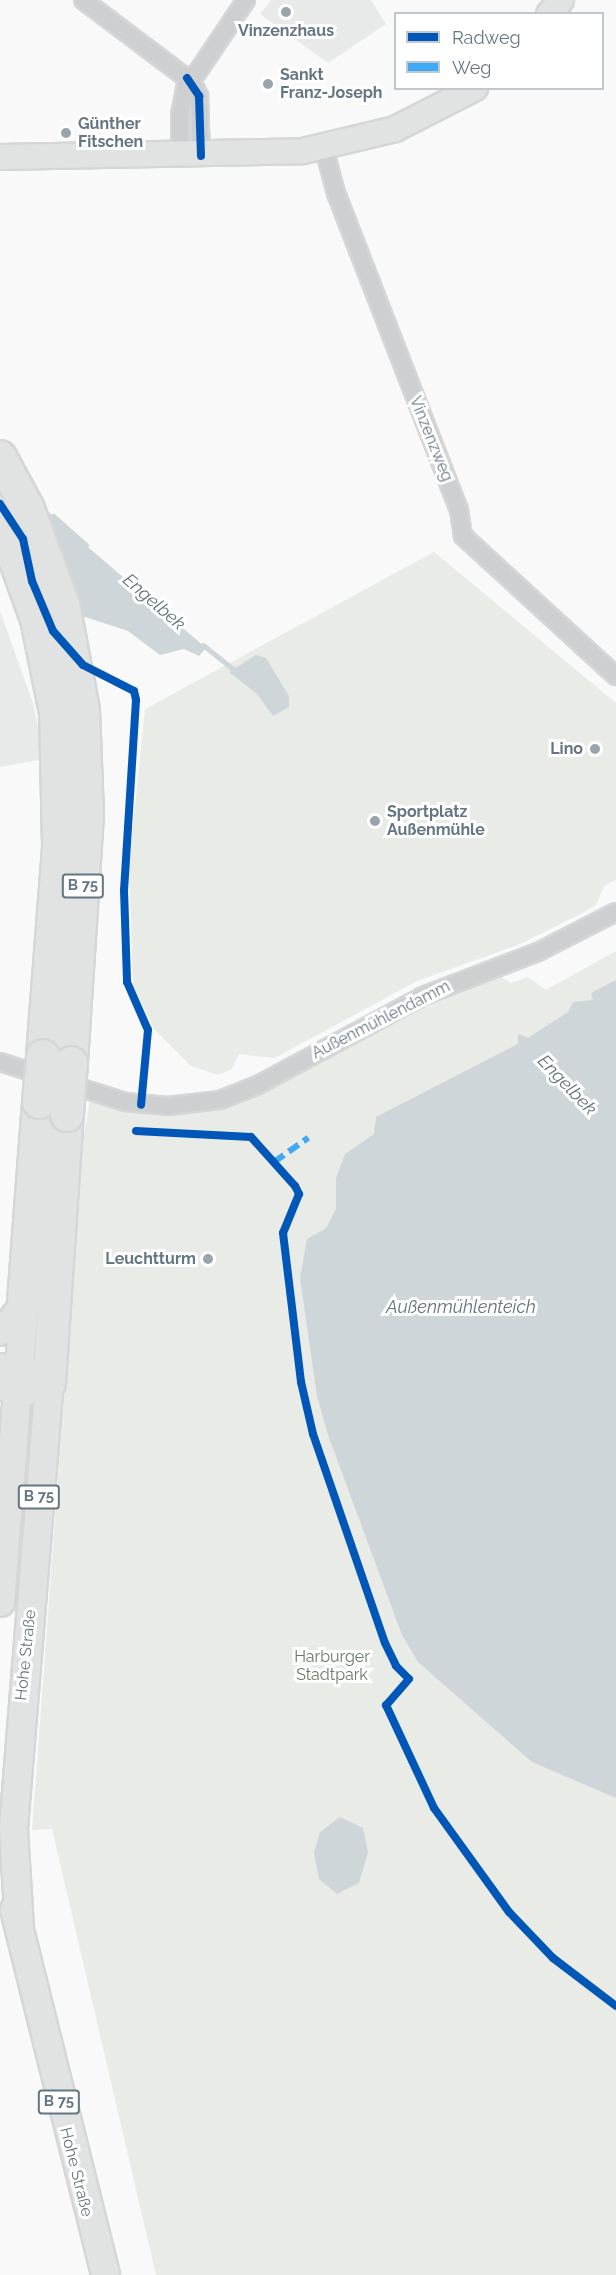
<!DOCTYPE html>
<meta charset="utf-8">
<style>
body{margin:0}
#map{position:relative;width:616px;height:2275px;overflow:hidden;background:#f9f9f9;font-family:Raleway,sans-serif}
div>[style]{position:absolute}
.built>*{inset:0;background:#e8e9e9}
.green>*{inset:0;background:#e8ebe6}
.water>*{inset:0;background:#ced6d9}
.stream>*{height:5px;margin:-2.5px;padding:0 2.5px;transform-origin:2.5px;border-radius:2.5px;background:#ced6d9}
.roads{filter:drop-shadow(2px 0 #d5d6d7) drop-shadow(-2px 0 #d5d6d7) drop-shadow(0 2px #d5d6d7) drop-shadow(0 -2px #d5d6d7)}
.street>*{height:16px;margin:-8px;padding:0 8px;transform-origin:8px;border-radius:8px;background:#cecfd0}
.secondary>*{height:24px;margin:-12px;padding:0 12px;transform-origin:12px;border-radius:12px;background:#e1e2e2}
.primary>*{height:27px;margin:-13.5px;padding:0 13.5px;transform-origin:13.5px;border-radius:13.5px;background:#e1e2e2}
.highway>*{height:32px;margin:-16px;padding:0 16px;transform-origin:16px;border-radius:16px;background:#e1e2e2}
.bridges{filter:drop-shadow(2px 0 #d5d6d6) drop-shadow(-2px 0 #d5d6d6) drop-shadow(0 2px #d5d6d6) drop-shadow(0 -2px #d5d6d6)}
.highway-bridge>*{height:32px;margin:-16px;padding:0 16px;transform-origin:16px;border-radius:16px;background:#e1e2e2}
.quiet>*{height:6px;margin-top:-3px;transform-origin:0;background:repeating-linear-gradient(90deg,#3fa9f5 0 12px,transparent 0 18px)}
.cycleway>*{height:8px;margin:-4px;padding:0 4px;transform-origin:4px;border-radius:4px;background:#0057b8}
.dots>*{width:16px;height:16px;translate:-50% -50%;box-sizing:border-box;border:3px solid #fff;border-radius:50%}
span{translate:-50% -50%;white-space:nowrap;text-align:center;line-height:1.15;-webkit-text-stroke:6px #fff;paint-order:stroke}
.shield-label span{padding:2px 4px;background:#fff;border:2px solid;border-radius:4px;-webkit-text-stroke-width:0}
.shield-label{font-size:15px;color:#657683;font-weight:700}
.poi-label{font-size:16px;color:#657683;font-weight:700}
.left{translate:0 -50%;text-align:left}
.right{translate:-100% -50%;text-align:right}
.street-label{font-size:16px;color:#657683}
.park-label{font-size:16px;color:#687a64}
.water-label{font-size:18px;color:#60757c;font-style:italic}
.legend{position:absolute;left:394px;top:12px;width:210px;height:78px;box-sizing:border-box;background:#fff;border:2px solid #c1c8cd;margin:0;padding:8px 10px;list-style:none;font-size:18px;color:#657683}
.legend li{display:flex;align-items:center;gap:12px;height:30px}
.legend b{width:30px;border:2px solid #c1c8cd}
</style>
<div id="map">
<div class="built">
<div style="clip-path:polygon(271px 0,371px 0,386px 24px,328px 63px,260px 14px)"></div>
<div style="clip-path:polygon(0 611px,34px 706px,44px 759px,0 767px)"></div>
</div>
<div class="green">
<div style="clip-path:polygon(434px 552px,616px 703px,616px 880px,604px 886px,596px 905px,586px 911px,518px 945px,417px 981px,275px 1058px,239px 1054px,232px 1069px,218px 1075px,191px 1066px,154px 1029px,133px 985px,129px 866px,145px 709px)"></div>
<div style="clip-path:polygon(616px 951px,616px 2275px,156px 2275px,52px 1829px,32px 1830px,83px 1140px,91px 1094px,200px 1104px,490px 970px,511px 983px,528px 977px,546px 990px)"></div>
</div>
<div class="water">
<div style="clip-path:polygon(42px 506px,82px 542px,206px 648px,199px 656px,184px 649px,160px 655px,128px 631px,79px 615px)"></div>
<div style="clip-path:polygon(256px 655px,266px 658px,289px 696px,289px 707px,273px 716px,257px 694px,229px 672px)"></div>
<div style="clip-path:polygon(616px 980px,616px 1798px,532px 1762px,418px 1662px,402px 1635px,328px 1435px,317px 1396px,300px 1278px,307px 1239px,326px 1228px,336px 1209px,336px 1178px,345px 1154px,374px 1134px,376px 1117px,518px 1044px,518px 1034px,528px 1038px,568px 1012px,573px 1002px,593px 1000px,591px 993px)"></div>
<div style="clip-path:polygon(340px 1817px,363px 1828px,368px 1852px,359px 1883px,337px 1894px,319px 1879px,314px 1853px,320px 1832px)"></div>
</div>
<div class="stream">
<div style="left:53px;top:516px;width:44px;rotate:41.3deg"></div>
<div style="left:203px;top:645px;width:45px;rotate:38.7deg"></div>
</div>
<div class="roads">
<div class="street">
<div style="left:83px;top:0;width:136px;rotate:37deg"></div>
<div style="left:192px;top:82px;width:16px;rotate:63deg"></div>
<div style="left:199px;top:96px;width:60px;rotate:88.1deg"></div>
<div style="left:187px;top:78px;width:11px;rotate:-27deg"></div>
<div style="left:197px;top:73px;width:88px;rotate:-56.1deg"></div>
<div style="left:324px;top:148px;width:47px;rotate:75.1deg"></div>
<div style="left:336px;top:193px;width:340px;rotate:68.8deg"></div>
<div style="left:459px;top:510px;width:26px;rotate:81deg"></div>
<div style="left:463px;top:536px;width:207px;rotate:42.5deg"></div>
<div style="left:180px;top:156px;width:41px;rotate:-90deg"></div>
<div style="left:180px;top:115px;width:38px;rotate:-79deg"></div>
<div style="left:0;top:1062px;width:131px;rotate:17.7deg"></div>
<div style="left:125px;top:1102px;width:43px;rotate:5.3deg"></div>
<div style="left:168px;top:1106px;width:52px;rotate:-6.6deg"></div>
<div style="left:220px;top:1100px;width:41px;rotate:-21.5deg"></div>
<div style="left:258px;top:1085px;width:187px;rotate:-28.3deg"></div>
<div style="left:423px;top:996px;width:125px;rotate:-21deg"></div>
<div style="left:540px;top:951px;width:85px;rotate:-27.2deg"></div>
</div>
<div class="secondary">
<div style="left:549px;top:14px;width:18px;rotate:-49deg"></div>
<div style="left:0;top:157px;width:303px;rotate:-1.1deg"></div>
<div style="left:303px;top:151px;width:95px;rotate:-13.4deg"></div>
<div style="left:395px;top:129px;width:90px;rotate:-27.1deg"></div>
<div style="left:0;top:1333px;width:39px;rotate:-52deg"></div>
<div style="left:0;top:1366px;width:29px;rotate:8deg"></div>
<div style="left:29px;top:1370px;width:24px;rotate:33deg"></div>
<div style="left:49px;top:1383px;width:22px;rotate:156deg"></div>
<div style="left:29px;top:1392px;width:29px;rotate:-172deg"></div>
</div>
<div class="primary">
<div style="left:0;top:1602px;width:301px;rotate:-85.4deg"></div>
<div style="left:14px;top:1909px;width:377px;rotate:76deg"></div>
<div style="left:19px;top:1927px;width:99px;rotate:-93.5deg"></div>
<div style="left:13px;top:1828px;width:446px;rotate:-85.4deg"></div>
</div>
<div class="highway">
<div style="left:0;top:457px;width:59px;rotate:61.7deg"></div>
<div style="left:28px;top:509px;width:101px;rotate:69.8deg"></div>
<div style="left:63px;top:604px;width:108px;rotate:79.3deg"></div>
<div style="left:83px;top:710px;width:105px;rotate:87.8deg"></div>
<div style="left:87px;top:815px;width:249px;rotate:93.7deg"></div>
<div style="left:0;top:517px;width:109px;rotate:70.1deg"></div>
<div style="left:37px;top:619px;width:95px;rotate:78.5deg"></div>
<div style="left:56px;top:712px;width:136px;rotate:88.7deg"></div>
<div style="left:59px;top:848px;width:209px;rotate:94.4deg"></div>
<div style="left:24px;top:1302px;width:201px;rotate:-85.7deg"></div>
<div style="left:49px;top:1383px;width:269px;rotate:-86.2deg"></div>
</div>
</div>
<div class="bridges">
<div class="highway-bridge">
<div style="left:39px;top:1102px;width:46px;rotate:-85deg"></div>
<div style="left:67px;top:1115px;width:52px;rotate:-85.6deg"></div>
</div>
</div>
<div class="quiet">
<div style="left:274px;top:1162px;width:42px;rotate:-35.2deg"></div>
</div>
<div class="cycleway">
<div style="left:187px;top:78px;width:22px;rotate:56deg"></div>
<div style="left:199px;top:96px;width:60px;rotate:88.1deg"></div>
<div style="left:0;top:504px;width:42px;rotate:56.7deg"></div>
<div style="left:23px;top:539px;width:43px;rotate:77.9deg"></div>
<div style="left:32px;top:581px;width:54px;rotate:67.2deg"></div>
<div style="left:53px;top:631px;width:45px;rotate:48.6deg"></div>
<div style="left:83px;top:665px;width:57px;rotate:27deg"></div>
<div style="left:134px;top:691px;width:9px;rotate:77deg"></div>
<div style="left:136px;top:700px;width:190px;rotate:93.6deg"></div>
<div style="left:124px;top:890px;width:92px;rotate:88.1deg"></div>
<div style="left:127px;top:982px;width:52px;rotate:66.4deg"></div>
<div style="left:148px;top:1030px;width:75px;rotate:95.3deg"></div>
<div style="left:136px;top:1131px;width:115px;rotate:3deg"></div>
<div style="left:251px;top:1137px;width:66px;rotate:48.1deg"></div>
<div style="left:295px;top:1186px;width:9px;rotate:63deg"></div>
<div style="left:299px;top:1194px;width:42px;rotate:112.3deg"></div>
<div style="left:283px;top:1233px;width:150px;rotate:83.1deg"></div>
<div style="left:301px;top:1382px;width:53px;rotate:77deg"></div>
<div style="left:313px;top:1434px;width:221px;rotate:71deg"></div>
<div style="left:385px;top:1643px;width:25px;rotate:64deg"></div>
<div style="left:396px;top:1666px;width:18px;rotate:45deg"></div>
<div style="left:409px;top:1679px;width:35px;rotate:131deg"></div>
<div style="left:386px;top:1705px;width:114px;rotate:65deg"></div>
<div style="left:434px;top:1808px;width:128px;rotate:54.2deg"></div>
<div style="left:509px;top:1912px;width:64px;rotate:46.3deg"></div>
<div style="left:553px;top:1958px;width:79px;rotate:37.3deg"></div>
</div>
<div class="dots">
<div style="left:286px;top:12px;background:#99a4ac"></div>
<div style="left:268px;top:84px;background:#99a4ac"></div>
<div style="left:66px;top:133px;background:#99a4ac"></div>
<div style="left:595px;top:749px;background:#99a4ac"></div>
<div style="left:375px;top:821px;background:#99a4ac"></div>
<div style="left:208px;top:1259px;background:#99a4ac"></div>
</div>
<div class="shield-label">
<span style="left:83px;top:886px">B 75</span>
<span style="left:39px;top:1497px">B 75</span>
<span style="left:59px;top:2102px">B 75</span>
</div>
<div class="poi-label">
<span style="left:286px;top:31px">Vinzenzhaus</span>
<span class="left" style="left:280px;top:84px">Sankt<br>Franz-Joseph</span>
<span class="left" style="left:78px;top:133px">Günther<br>Fitschen</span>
<span class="right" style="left:583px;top:749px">Lino</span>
<span class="left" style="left:387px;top:821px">Sportplatz<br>Außenmühle</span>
<span class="right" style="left:196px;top:1259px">Leuchtturm</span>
</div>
<div class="street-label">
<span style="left:431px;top:439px;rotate:68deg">Vinzenzweg</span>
<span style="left:381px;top:1020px;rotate:-27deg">Außenmühlendamm</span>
<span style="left:26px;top:1655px;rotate:-84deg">Hohe Straße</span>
<span style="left:76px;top:2172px;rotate:76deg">Hohe Straße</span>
</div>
<div class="park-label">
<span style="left:332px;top:1666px">Harburger<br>Stadtpark</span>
</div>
<div class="water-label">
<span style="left:154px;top:602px;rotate:41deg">Engelbek</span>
<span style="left:567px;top:1085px;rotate:46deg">Engelbek</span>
<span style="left:461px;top:1307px">Außenmühlenteich</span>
</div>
<ul class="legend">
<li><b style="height:8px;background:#0057b8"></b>Radweg</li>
<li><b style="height:8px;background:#3fa9f5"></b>Weg</li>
</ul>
</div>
